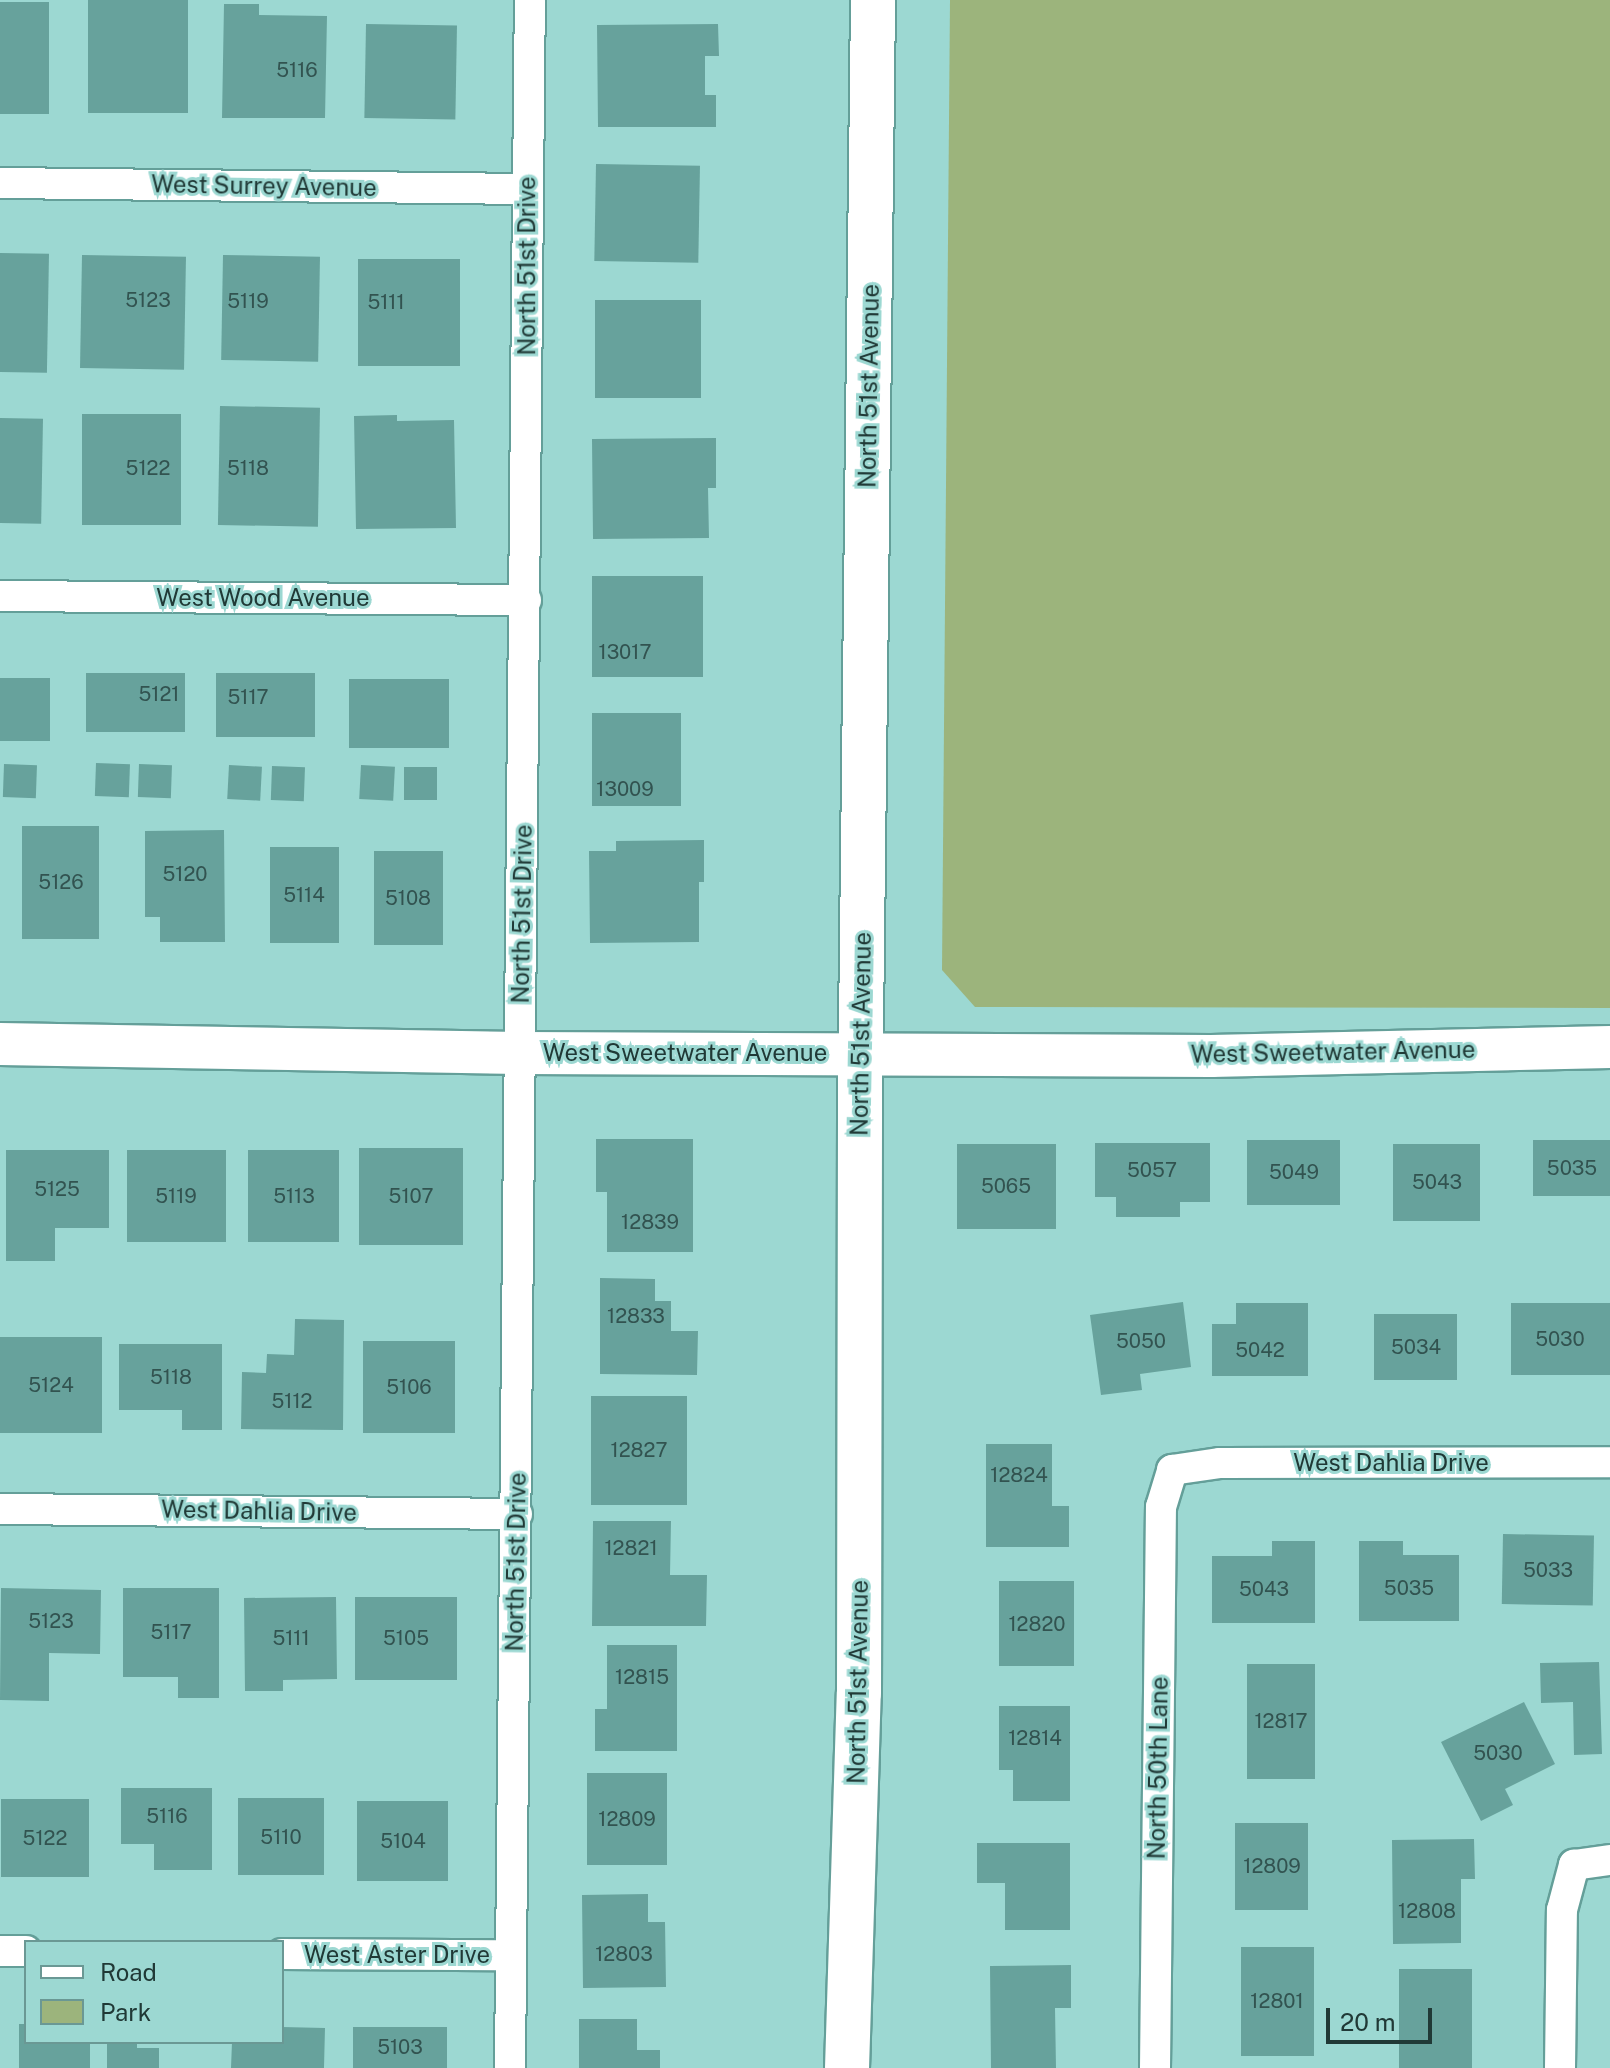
<!DOCTYPE html>
<style>
body{margin:0}
#map{position:relative;width:1610px;height:2068px;overflow:hidden;background:#9cd8d2;font-family:"Public Sans",sans-serif}
div>[style]{position:absolute}
.green>*{inset:0;background:#9cb47c}
.building>*{inset:0;background:#67a29c;transform-origin:0 0}
.roads{filter:drop-shadow(2px 0 #649f99) drop-shadow(-2px 0 #649f99) drop-shadow(0 2px #649f99) drop-shadow(0 -2px #649f99)}
.street>*{height:30px;margin:-15px;padding:0 15px;transform-origin:15px;border-radius:15px;background:#fff}
.secondary>*{height:42px;margin:-21px;padding:0 21px;transform-origin:21px;border-radius:21px;background:#fff}
.primary>*{height:44px;margin:-22px;padding:0 22px;transform-origin:22px;border-radius:22px;background:#fff}
span{translate:-50% -50%;white-space:nowrap;text-align:center;line-height:1.15;-webkit-text-stroke:6px #9cd8d2;paint-order:stroke}
.number-label{font-size:20px;color:#325350}
.number-label span{-webkit-text-stroke-width:0}
.street-label{font-size:24px;color:#203936}
.legend{position:absolute;left:24px;top:1940px;width:260px;height:104px;box-sizing:border-box;background:#9cd8d2;border:2px solid #6a9894;margin:0;padding:10px 14px;list-style:none;font-size:24px;color:#203936}
.legend li{display:flex;align-items:center;gap:16px;height:40px}
.legend b{width:40px;border:2px solid #6a9894}
.scale{position:absolute;left:1326px;top:2008px;width:106px;height:36px;box-sizing:border-box;border:4px solid #203936;border-top:0;padding-left:10px;font-size:24px;line-height:28px;white-space:nowrap;color:#203936;-webkit-text-stroke:6px #9cd8d2;paint-order:stroke}
</style>
<div id="map">
<div class="green">
<div style="clip-path:polygon(950px 0,1610px 0,1610px 1008px,975px 1007px,942px 970px)"></div>
</div>
<div class="building">
<div style="left:88px;top:0;width:100px;height:113px"></div>
<div style="left:0;top:2px;width:49px;height:112px"></div>
<div style="clip-path:polygon(224px 4px,259px 4px,259px 15px,327px 16px,325px 118px,222px 118px)"></div>
<div style="left:366px;top:24px;width:91px;height:94px;rotate:1deg"></div>
<div style="clip-path:polygon(718px 24px,719px 56px,705px 56px,705px 95px,716px 95px,716px 127px,598px 127px,597px 25px)"></div>
<div style="left:596px;top:164px;width:104px;height:97px;rotate:1deg"></div>
<div style="left:0;top:253px;width:49px;height:119px;rotate:1deg"></div>
<div style="left:82px;top:255px;width:104px;height:113px;rotate:1deg"></div>
<div style="left:223px;top:255px;width:97px;height:105px;rotate:1deg"></div>
<div style="left:358px;top:259px;width:102px;height:107px"></div>
<div style="left:595px;top:300px;width:106px;height:98px"></div>
<div style="left:220px;top:406px;width:100px;height:119px;rotate:1deg"></div>
<div style="left:82px;top:414px;width:99px;height:111px"></div>
<div style="clip-path:polygon(397px 415px,397px 421px,454px 420px,456px 528px,356px 529px,354px 416px)"></div>
<div style="left:0;top:418px;width:43px;height:105px;rotate:1deg"></div>
<div style="clip-path:polygon(716px 438px,716px 488px,708px 488px,709px 538px,593px 539px,592px 439px)"></div>
<div style="left:592px;top:576px;width:111px;height:101px"></div>
<div style="left:86px;top:673px;width:99px;height:59px"></div>
<div style="left:216px;top:673px;width:99px;height:64px"></div>
<div style="left:0;top:678px;width:50px;height:63px"></div>
<div style="left:349px;top:679px;width:100px;height:69px"></div>
<div style="left:592px;top:713px;width:89px;height:93px"></div>
<div style="left:96px;top:763px;width:34px;height:33px;rotate:2deg"></div>
<div style="left:4px;top:764px;width:33px;height:33px;rotate:2deg"></div>
<div style="left:139px;top:764px;width:33px;height:33px;rotate:2deg"></div>
<div style="left:229px;top:765px;width:33px;height:34px;rotate:3deg"></div>
<div style="left:361px;top:765px;width:34px;height:34px;rotate:3deg"></div>
<div style="left:272px;top:766px;width:33px;height:34px;rotate:2deg"></div>
<div style="left:404px;top:767px;width:33px;height:33px"></div>
<div style="left:22px;top:826px;width:77px;height:113px"></div>
<div style="clip-path:polygon(224px 830px,225px 942px,160px 942px,160px 917px,145px 917px,145px 831px)"></div>
<div style="clip-path:polygon(704px 840px,704px 882px,699px 882px,699px 942px,590px 943px,589px 851px,616px 851px,616px 841px)"></div>
<div style="left:270px;top:847px;width:69px;height:96px"></div>
<div style="left:374px;top:851px;width:69px;height:94px"></div>
<div style="clip-path:polygon(596px 1139px,693px 1139px,693px 1252px,607px 1252px,607px 1192px,596px 1192px)"></div>
<div style="left:1247px;top:1140px;width:93px;height:65px"></div>
<div style="left:1533px;top:1140px;width:77px;height:56px"></div>
<div style="clip-path:polygon(1095px 1143px,1210px 1143px,1210px 1202px,1180px 1202px,1180px 1217px,1116px 1217px,1116px 1197px,1095px 1197px)"></div>
<div style="left:957px;top:1144px;width:99px;height:85px"></div>
<div style="left:1393px;top:1144px;width:87px;height:77px"></div>
<div style="left:359px;top:1148px;width:104px;height:97px"></div>
<div style="clip-path:polygon(6px 1150px,109px 1150px,109px 1228px,55px 1228px,55px 1261px,6px 1261px)"></div>
<div style="left:127px;top:1150px;width:99px;height:92px"></div>
<div style="left:248px;top:1150px;width:91px;height:92px"></div>
<div style="clip-path:polygon(600px 1278px,655px 1279px,655px 1301px,671px 1301px,671px 1331px,698px 1331px,697px 1375px,600px 1374px)"></div>
<div style="clip-path:polygon(1183px 1302px,1191px 1367px,1140px 1374px,1142px 1390px,1101px 1395px,1090px 1315px)"></div>
<div style="clip-path:polygon(1236px 1303px,1308px 1303px,1308px 1376px,1212px 1376px,1212px 1324px,1236px 1324px)"></div>
<div style="left:1511px;top:1303px;width:99px;height:72px"></div>
<div style="left:1374px;top:1314px;width:83px;height:66px"></div>
<div style="clip-path:polygon(295px 1319px,344px 1320px,343px 1430px,241px 1429px,242px 1372px,266px 1373px,267px 1354px,294px 1355px)"></div>
<div style="left:0;top:1337px;width:102px;height:96px"></div>
<div style="left:363px;top:1341px;width:92px;height:92px"></div>
<div style="clip-path:polygon(119px 1344px,222px 1344px,222px 1430px,182px 1430px,182px 1410px,119px 1410px)"></div>
<div style="left:591px;top:1396px;width:96px;height:109px"></div>
<div style="clip-path:polygon(986px 1444px,1052px 1444px,1052px 1506px,1069px 1506px,1069px 1547px,986px 1547px)"></div>
<div style="clip-path:polygon(593px 1521px,671px 1521px,670px 1575px,707px 1575px,706px 1626px,592px 1626px)"></div>
<div style="left:1503px;top:1534px;width:91px;height:70px;rotate:1deg"></div>
<div style="clip-path:polygon(1272px 1541px,1315px 1541px,1315px 1623px,1212px 1623px,1212px 1556px,1272px 1556px)"></div>
<div style="clip-path:polygon(1359px 1541px,1403px 1541px,1403px 1555px,1459px 1555px,1459px 1621px,1359px 1621px)"></div>
<div style="left:999px;top:1581px;width:75px;height:85px"></div>
<div style="clip-path:polygon(1px 1588px,101px 1590px,100px 1654px,49px 1653px,49px 1701px,0 1700px)"></div>
<div style="clip-path:polygon(123px 1588px,219px 1588px,219px 1698px,178px 1698px,178px 1677px,123px 1677px)"></div>
<div style="clip-path:polygon(336px 1597px,337px 1679px,283px 1680px,283px 1691px,245px 1691px,244px 1598px)"></div>
<div style="left:355px;top:1597px;width:102px;height:83px"></div>
<div style="clip-path:polygon(607px 1645px,677px 1645px,677px 1751px,595px 1751px,595px 1709px,607px 1709px)"></div>
<div style="clip-path:polygon(1599px 1662px,1602px 1754px,1574px 1755px,1573px 1702px,1541px 1703px,1540px 1663px)"></div>
<div style="left:1247px;top:1664px;width:68px;height:115px"></div>
<div style="clip-path:polygon(1524px 1702px,1555px 1764px,1505px 1789px,1513px 1805px,1481px 1821px,1441px 1742px)"></div>
<div style="clip-path:polygon(999px 1706px,1070px 1706px,1070px 1801px,1013px 1801px,1013px 1770px,999px 1770px)"></div>
<div style="left:587px;top:1773px;width:80px;height:92px"></div>
<div style="clip-path:polygon(121px 1788px,212px 1788px,212px 1870px,154px 1870px,154px 1844px,121px 1844px)"></div>
<div style="left:238px;top:1798px;width:86px;height:77px"></div>
<div style="left:1px;top:1799px;width:88px;height:78px"></div>
<div style="left:357px;top:1801px;width:91px;height:80px"></div>
<div style="left:1235px;top:1823px;width:73px;height:87px"></div>
<div style="clip-path:polygon(1474px 1839px,1475px 1879px,1461px 1879px,1461px 1943px,1393px 1944px,1392px 1840px)"></div>
<div style="clip-path:polygon(977px 1843px,1070px 1843px,1070px 1930px,1005px 1930px,1005px 1883px,977px 1883px)"></div>
<div style="clip-path:polygon(648px 1894px,648px 1922px,665px 1922px,666px 1987px,583px 1988px,582px 1895px)"></div>
<div style="left:1241px;top:1947px;width:73px;height:109px"></div>
<div style="clip-path:polygon(1071px 1965px,1071px 2008px,1055px 2008px,1056px 2068px,991px 2068px,990px 1966px)"></div>
<div style="left:1399px;top:1969px;width:73px;height:99px"></div>
<div style="clip-path:polygon(579px 2019px,637px 2019px,637px 2050px,660px 2050px,660px 2068px,579px 2068px)"></div>
<div style="clip-path:polygon(19px 2024px,26px 2024px,26px 2042px,90px 2042px,90px 2068px,19px 2068px)"></div>
<div style="clip-path:polygon(282px 2027px,325px 2028px,324px 2068px,231px 2068px,232px 2042px,282px 2042px)"></div>
<div style="left:353px;top:2027px;width:94px;height:41px"></div>
<div style="clip-path:polygon(107px 2042px,137px 2042px,137px 2048px,159px 2048px,159px 2068px,107px 2068px)"></div>
</div>
<div class="roads">
<div class="street">
<div style="left:0;top:183px;width:528px;rotate:0.65deg"></div>
<div style="left:0;top:596px;width:526px;rotate:0.44deg"></div>
<div style="left:0;top:1509px;width:517px;rotate:0.55deg"></div>
<div style="left:0;top:1951px;width:26px"></div>
<div style="left:282px;top:1954px;width:229px;rotate:0.3deg"></div>
<div style="left:510px;top:2068px;width:2068px;rotate:-89.45deg"></div>
<div style="left:1155px;top:2068px;width:561px;rotate:-89.39deg"></div>
<div style="left:1161px;top:1507px;width:39px;rotate:-73deg"></div>
<div style="left:1172px;top:1470px;width:49px;rotate:-8.3deg"></div>
<div style="left:1220px;top:1463px;width:390px;rotate:-0.1deg"></div>
<div style="left:1560px;top:2068px;width:158px;rotate:-89.3deg"></div>
<div style="left:1562px;top:1910px;width:47px;rotate:-75.1deg"></div>
<div style="left:1574px;top:1865px;width:36px;rotate:-8deg"></div>
</div>
<div class="secondary">
<div style="left:0;top:1044px;width:520px;rotate:0.99deg"></div>
<div style="left:520px;top:1053px;width:691px;rotate:0.25deg"></div>
<div style="left:1211px;top:1056px;width:399px;rotate:-1.3deg"></div>
</div>
<div class="primary">
<div style="left:847px;top:2068px;width:375px;rotate:-88.2deg"></div>
<div style="left:859px;top:1693px;width:581px;rotate:-89.9deg"></div>
<div style="left:860px;top:1112px;width:1112px;rotate:-89.33deg"></div>
</div>
</div>
<div class="number-label">
<span style="left:297px;top:70px">5116</span>
<span style="left:148px;top:300px">5123</span>
<span style="left:248px;top:301px">5119</span>
<span style="left:386px;top:302px">5111</span>
<span style="left:148px;top:468px">5122</span>
<span style="left:248px;top:468px">5118</span>
<span style="left:625px;top:652px">13017</span>
<span style="left:159px;top:694px">5121</span>
<span style="left:248px;top:697px">5117</span>
<span style="left:625px;top:789px">13009</span>
<span style="left:185px;top:874px">5120</span>
<span style="left:61px;top:882px">5126</span>
<span style="left:304px;top:895px">5114</span>
<span style="left:408px;top:898px">5108</span>
<span style="left:1572px;top:1168px">5035</span>
<span style="left:1152px;top:1170px">5057</span>
<span style="left:1294px;top:1172px">5049</span>
<span style="left:1437px;top:1182px">5043</span>
<span style="left:1006px;top:1186px">5065</span>
<span style="left:57px;top:1189px">5125</span>
<span style="left:176px;top:1196px">5119</span>
<span style="left:294px;top:1196px">5113</span>
<span style="left:411px;top:1196px">5107</span>
<span style="left:650px;top:1222px">12839</span>
<span style="left:636px;top:1316px">12833</span>
<span style="left:1560px;top:1339px">5030</span>
<span style="left:1141px;top:1341px">5050</span>
<span style="left:1416px;top:1347px">5034</span>
<span style="left:1260px;top:1350px">5042</span>
<span style="left:171px;top:1377px">5118</span>
<span style="left:51px;top:1385px">5124</span>
<span style="left:409px;top:1387px">5106</span>
<span style="left:292px;top:1401px">5112</span>
<span style="left:639px;top:1450px">12827</span>
<span style="left:1019px;top:1475px">12824</span>
<span style="left:631px;top:1548px">12821</span>
<span style="left:1548px;top:1570px">5033</span>
<span style="left:1409px;top:1588px">5035</span>
<span style="left:1264px;top:1589px">5043</span>
<span style="left:51px;top:1621px">5123</span>
<span style="left:1037px;top:1624px">12820</span>
<span style="left:171px;top:1632px">5117</span>
<span style="left:291px;top:1638px">5111</span>
<span style="left:406px;top:1638px">5105</span>
<span style="left:642px;top:1677px">12815</span>
<span style="left:1281px;top:1721px">12817</span>
<span style="left:1035px;top:1738px">12814</span>
<span style="left:1498px;top:1753px">5030</span>
<span style="left:167px;top:1816px">5116</span>
<span style="left:627px;top:1819px">12809</span>
<span style="left:281px;top:1837px">5110</span>
<span style="left:45px;top:1838px">5122</span>
<span style="left:403px;top:1841px">5104</span>
<span style="left:1272px;top:1866px">12809</span>
<span style="left:1427px;top:1911px">12808</span>
<span style="left:624px;top:1954px">12803</span>
<span style="left:1277px;top:2001px">12801</span>
<span style="left:400px;top:2047px">5103</span>
</div>
<div class="street-label">
<span style="left:264px;top:186px;rotate:1deg">West Surrey Avenue</span>
<span style="left:527px;top:266px;rotate:-90deg">North 51st Drive</span>
<span style="left:869px;top:386px;rotate:-89deg">North 51st Avenue</span>
<span style="left:263px;top:598px">West Wood Avenue</span>
<span style="left:522px;top:914px;rotate:-89deg">North 51st Drive</span>
<span style="left:861px;top:1034px;rotate:-89deg">North 51st Avenue</span>
<span style="left:1333px;top:1052px;rotate:-1deg">West Sweetwater Avenue</span>
<span style="left:685px;top:1053px">West Sweetwater Avenue</span>
<span style="left:1391px;top:1463px">West Dahlia Drive</span>
<span style="left:259px;top:1511px;rotate:1deg">West Dahlia Drive</span>
<span style="left:516px;top:1562px;rotate:-89deg">North 51st Drive</span>
<span style="left:858px;top:1682px;rotate:-89deg">North 51st Avenue</span>
<span style="left:1158px;top:1768px;rotate:-89deg">North 50th Lane</span>
<span style="left:397px;top:1955px">West Aster Drive</span>
</div>
<ul class="legend">
<li><b style="height:10px;background:#fff"></b>Road</li>
<li><b style="height:22px;background:#9cb47c"></b>Park</li>
</ul>
<div class="scale">20 m</div>
</div>
